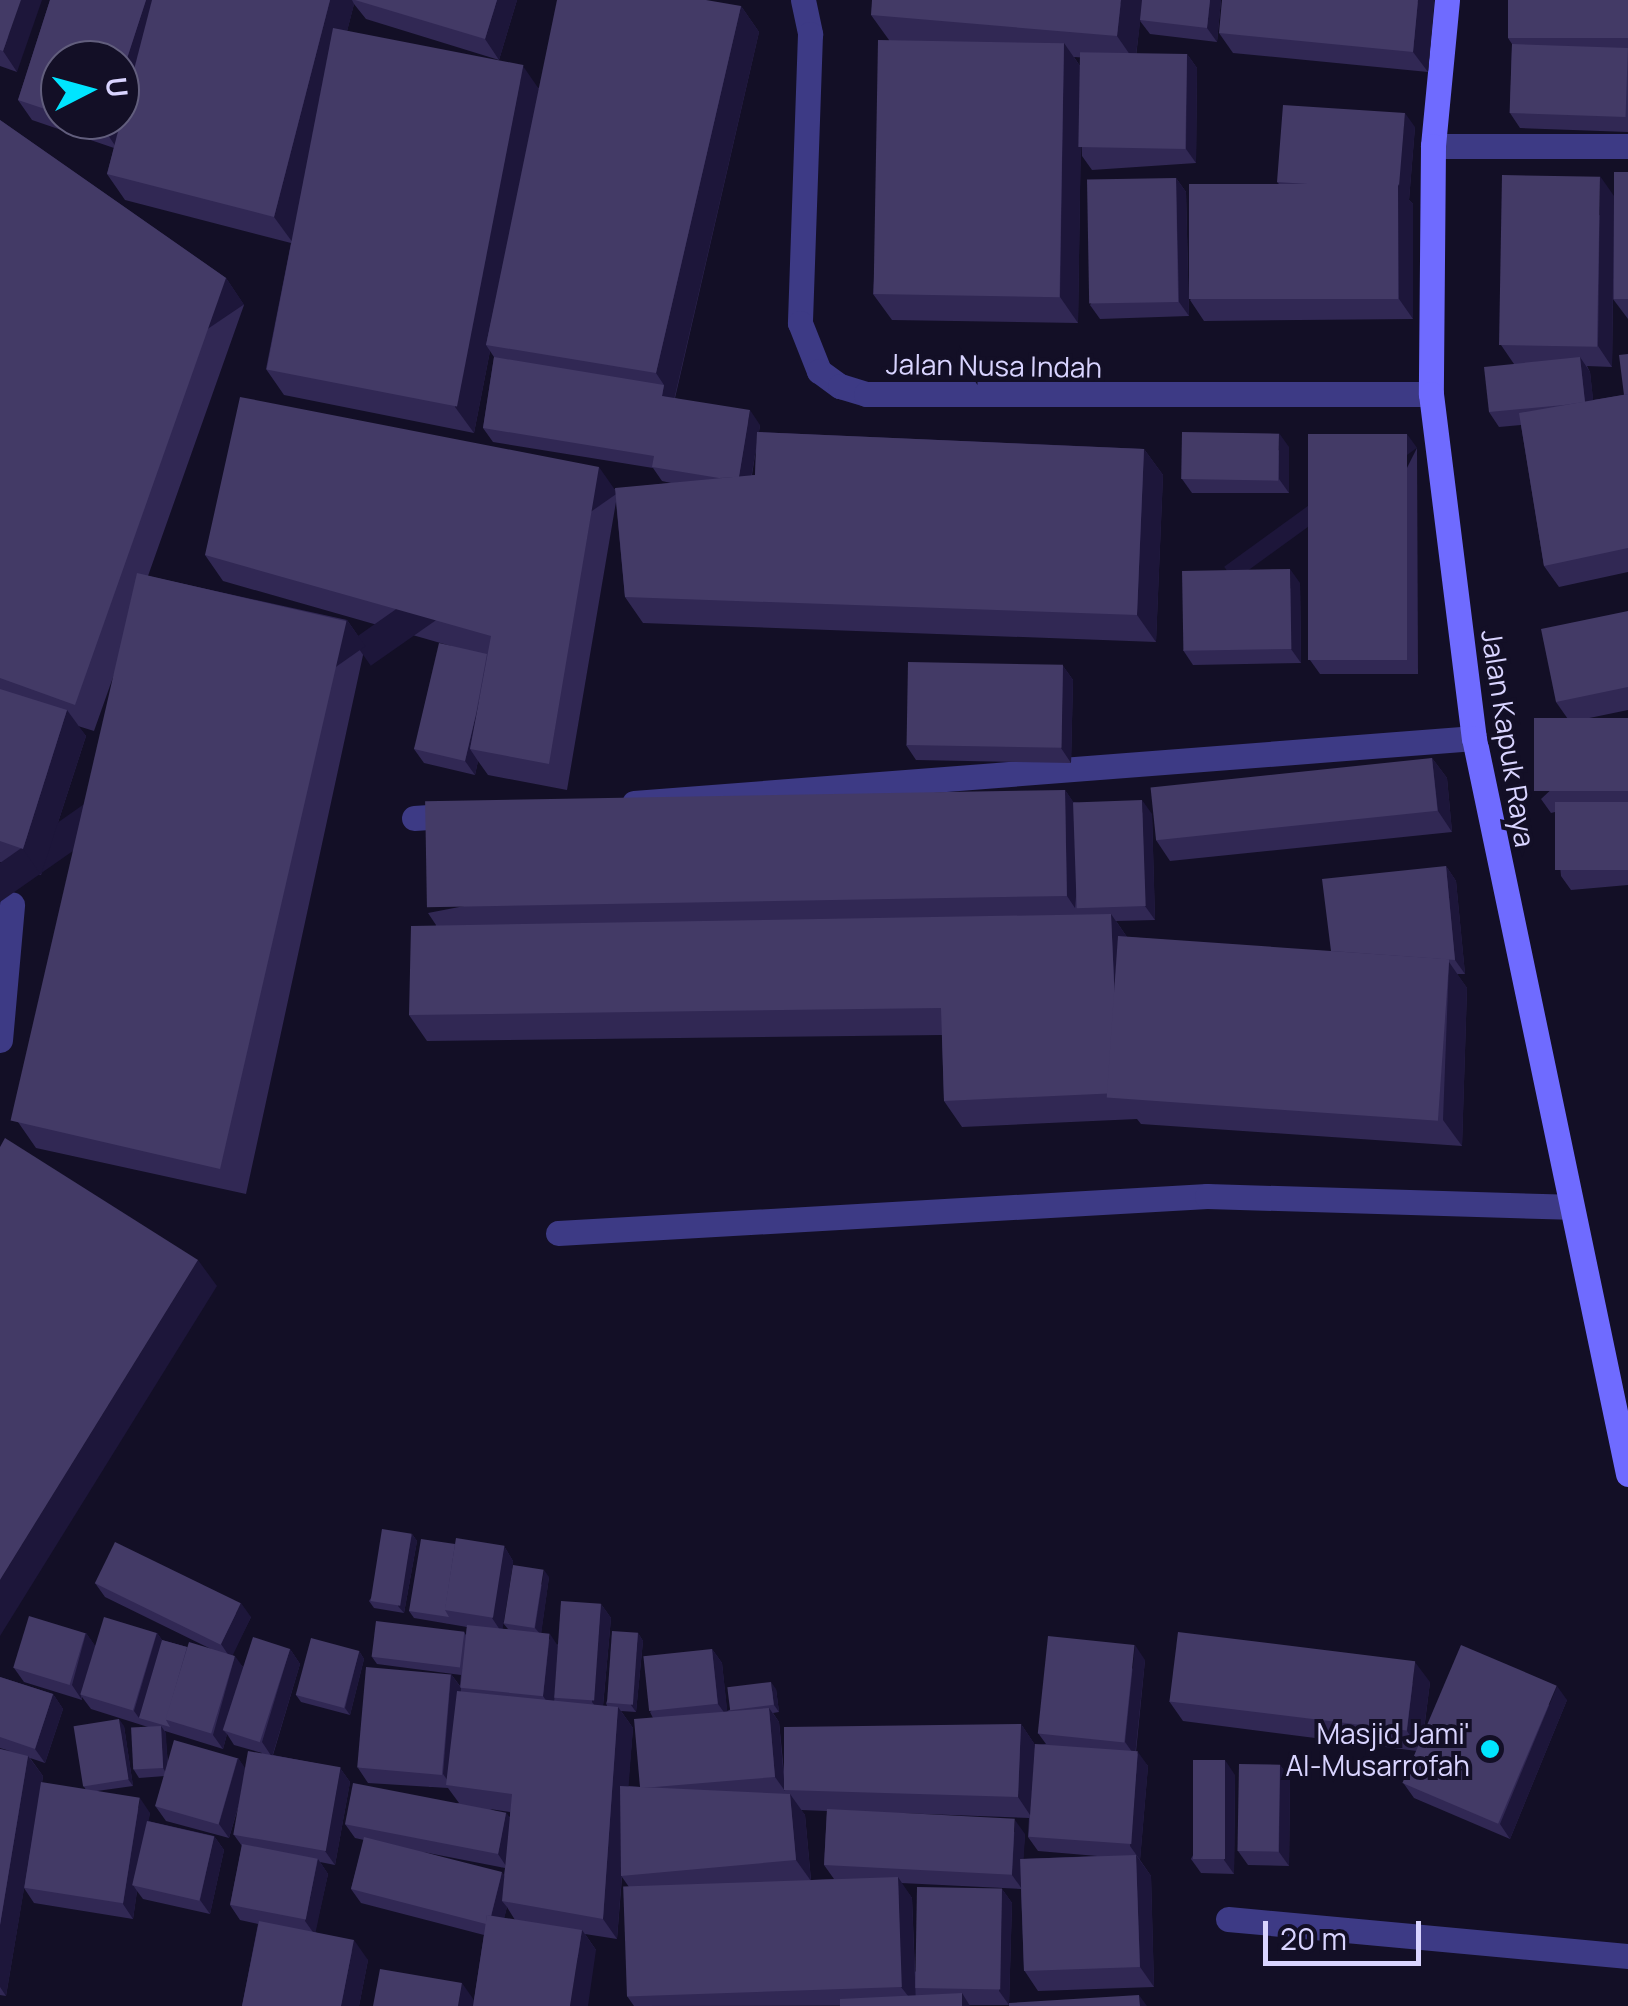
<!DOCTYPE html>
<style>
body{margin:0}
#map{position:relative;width:1628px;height:2006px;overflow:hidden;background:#130f26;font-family:Manrope,sans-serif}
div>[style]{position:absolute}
.lane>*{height:25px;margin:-12.5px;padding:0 12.5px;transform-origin:12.5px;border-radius:12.5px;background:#3d3a85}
.street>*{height:25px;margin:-12.5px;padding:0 12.5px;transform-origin:12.5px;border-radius:12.5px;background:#3d3a85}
.secondary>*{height:25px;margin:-12.5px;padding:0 12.5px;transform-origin:12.5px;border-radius:12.5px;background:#6f6bff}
.wall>*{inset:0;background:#312854}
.shaded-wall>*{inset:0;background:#1d163a;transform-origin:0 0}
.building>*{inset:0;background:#433a66;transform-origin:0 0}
.dots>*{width:28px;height:28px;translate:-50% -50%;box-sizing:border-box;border:5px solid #130f26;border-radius:50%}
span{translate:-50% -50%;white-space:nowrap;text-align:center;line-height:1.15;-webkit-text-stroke:8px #130f26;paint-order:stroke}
.street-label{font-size:28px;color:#d9d4ff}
.poi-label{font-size:28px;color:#d9d4ff}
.right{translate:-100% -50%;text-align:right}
.north{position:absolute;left:40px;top:40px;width:100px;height:100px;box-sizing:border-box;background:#130f26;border:2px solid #625e7d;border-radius:50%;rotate:84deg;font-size:28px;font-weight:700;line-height:40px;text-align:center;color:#d9d4ff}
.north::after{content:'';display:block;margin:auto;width:35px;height:45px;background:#00e5ff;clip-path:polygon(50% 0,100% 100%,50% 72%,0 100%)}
.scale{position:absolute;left:1263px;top:1921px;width:158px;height:45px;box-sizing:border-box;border:5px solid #d9d4ff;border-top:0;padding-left:12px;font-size:30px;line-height:35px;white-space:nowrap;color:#d9d4ff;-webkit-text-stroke:8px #130f26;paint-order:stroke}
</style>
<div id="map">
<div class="lane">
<div style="left:634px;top:803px;width:843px;rotate:-4.42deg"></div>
<div style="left:414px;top:818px;width:45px;rotate:-3.8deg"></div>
<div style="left:0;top:1040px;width:136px;rotate:-84.9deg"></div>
<div style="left:558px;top:1233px;width:650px;rotate:-3.26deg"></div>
<div style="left:1207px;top:1196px;width:362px;rotate:1.7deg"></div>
<div style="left:1228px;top:1919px;width:402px;rotate:5.3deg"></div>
</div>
<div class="street">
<div style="left:803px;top:0;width:35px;rotate:78deg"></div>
<div style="left:810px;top:34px;width:289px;rotate:92deg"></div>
<div style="left:800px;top:323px;width:52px;rotate:68.4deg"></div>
<div style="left:819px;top:371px;width:26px;rotate:36deg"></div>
<div style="left:840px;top:386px;width:27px;rotate:17deg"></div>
<div style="left:866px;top:394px;width:565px"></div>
<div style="left:1433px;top:146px;width:195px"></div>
</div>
<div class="secondary">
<div style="left:1447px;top:0;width:147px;rotate:95.5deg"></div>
<div style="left:1433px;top:146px;width:248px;rotate:90.5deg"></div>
<div style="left:1431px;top:394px;width:347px;rotate:82.9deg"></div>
<div style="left:1474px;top:738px;width:752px;rotate:78.18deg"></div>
</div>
<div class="wall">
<div style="clip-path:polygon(0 0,17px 72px,0 66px)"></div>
<div style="clip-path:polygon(evenodd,50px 0,517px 0,499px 60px,366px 19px,354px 4px,347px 31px,539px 88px,741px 6px,759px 32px,675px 398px,760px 425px,759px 432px,1144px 449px,1163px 475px,1156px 642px,643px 623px,625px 597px,616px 502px,567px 790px,488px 775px,478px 761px,475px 775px,424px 763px,414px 749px,451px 646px,223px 581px,205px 555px,615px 489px,671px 483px,662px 481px,653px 468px,493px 442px,483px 428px,494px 357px,490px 351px,474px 433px,284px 395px,266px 369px,291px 243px,125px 200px,107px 174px,114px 148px,32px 120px,18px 100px,50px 0,60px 60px,120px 120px,60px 120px,60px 60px,50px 0,756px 449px,755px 475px,752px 475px,756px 449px)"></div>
<div style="clip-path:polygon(evenodd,1221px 0,1217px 42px,1150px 34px,1140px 21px,1136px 57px,1187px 54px,1197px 68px,1196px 163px,1092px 170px,1082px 156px,1081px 126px,1078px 323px,892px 320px,873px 294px,889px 40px,871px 15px,1221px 0,1074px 57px,1105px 59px,1080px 66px,1074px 57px)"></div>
<div style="clip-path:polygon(1434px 0,1428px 72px,1233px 53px,1219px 33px)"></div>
<div style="clip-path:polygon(1628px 0,1628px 132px,1520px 128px,1510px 113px,1512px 44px,1508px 38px)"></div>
<div style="clip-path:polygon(0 120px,226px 278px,244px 305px,148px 576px,347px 620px,365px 646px,246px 1194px,36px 1148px,18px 1122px,117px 666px,94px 731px,78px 726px,86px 736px,41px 875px,0 862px)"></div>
<div style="clip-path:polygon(1415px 127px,1409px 200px,1413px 204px,1413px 319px,1204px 321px,1190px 300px,1280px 185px,1277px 182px)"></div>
<div style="clip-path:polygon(1628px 172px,1628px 319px,1613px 299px,1614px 230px,1612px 367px,1587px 366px,1590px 372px,1593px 400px,1624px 395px,1628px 354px,1628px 572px,1559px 587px,1544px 566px,1521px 425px,1499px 427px,1489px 412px,1514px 364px,1501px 345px,1614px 196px)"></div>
<div style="clip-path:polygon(1176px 178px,1186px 192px,1189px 316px,1100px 319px,1090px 305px)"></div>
<div style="clip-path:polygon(1289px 447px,1289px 493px,1192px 493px,1182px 479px)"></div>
<div style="clip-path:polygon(1417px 448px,1418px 674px,1320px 674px,1310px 660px)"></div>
<div style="clip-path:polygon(1300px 583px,1301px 663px,1193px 665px,1183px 650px)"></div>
<div style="clip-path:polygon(1628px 611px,1628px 710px,1570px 722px,1556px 702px)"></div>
<div style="clip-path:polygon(1063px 666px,1073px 680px,1071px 763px,916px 760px,906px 745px)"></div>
<div style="clip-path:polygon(1628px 718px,1628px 885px,1571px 890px,1561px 876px,1555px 812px,1551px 813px,1541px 799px)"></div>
<div style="clip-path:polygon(1432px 758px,1447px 778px,1452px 832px,1170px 861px,1156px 840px)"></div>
<div style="clip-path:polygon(1065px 790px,1073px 802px,1152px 814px,1155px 920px,1116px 921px,1127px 937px,1332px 953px,1331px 951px,1446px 866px,1456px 881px,1465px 974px,1457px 974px,1467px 988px,1462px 1146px,1141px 1124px,1137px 1119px,962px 1127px,944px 1101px,942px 1035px,427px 1041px,409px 1015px,436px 925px,428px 913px)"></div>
<div style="clip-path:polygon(412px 1534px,417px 1541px,404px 1613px,374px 1608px,369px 1601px)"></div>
<div style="clip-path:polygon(evenodd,455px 1544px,504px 1546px,513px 1561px,502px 1629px,508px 1629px,503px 1623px,549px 1577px,541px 1633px,557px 1645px,601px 1604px,611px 1618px,603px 1706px,607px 1706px,606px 1703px,638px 1633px,643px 1641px,636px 1712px,621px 1711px,633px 1728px,628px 1786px,640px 1787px,653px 1718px,650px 1712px,712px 1649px,722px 1663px,727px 1711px,776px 1689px,779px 1712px,773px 1713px,779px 1722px,784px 1772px,1021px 1724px,1035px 1745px,1046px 1744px,1038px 1733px,1145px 1660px,1136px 1752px,1148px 1766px,1140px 1860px,1151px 1876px,1154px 1987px,1038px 1991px,1024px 1970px,1021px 1889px,901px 1883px,912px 1898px,915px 1972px,1002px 1889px,1012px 1903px,1009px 2005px,634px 2006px,627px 1996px,629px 1887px,622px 1877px,617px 1939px,585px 1934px,596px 1950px,474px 2000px,484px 1935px,361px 1903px,351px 1889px,364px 1840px,355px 1838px,345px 1824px,459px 1803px,448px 1788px,368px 1783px,358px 1768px,451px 1674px,460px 1686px,461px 1675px,377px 1664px,372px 1657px,464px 1632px,466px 1635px,467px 1627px,414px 1618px,409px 1611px,455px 1544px,490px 1809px,510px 1812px,510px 1817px,490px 1809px,455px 1544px,801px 1810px,827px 1811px,824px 1865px,834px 1879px,811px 1880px,805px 1815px,801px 1810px,455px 1544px,898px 1813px,1029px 1818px,1028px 1837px,1038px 1851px,1097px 1856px,1023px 1859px,1025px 1834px,898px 1813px,455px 1544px,423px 1852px,505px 1868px,504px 1875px,423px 1852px,455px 1544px,507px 1907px,515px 1920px,504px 1918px,507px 1907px)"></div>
<div style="clip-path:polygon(evenodd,95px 1583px,251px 1617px,232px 1655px,244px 1668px,290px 1649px,300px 1664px,273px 1755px,340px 1768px,350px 1782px,335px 1865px,320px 1862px,328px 1874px,315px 1932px,368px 1960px,359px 2006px,242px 2006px,258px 1924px,240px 1920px,230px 1905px,242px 1846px,234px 1835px,241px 1798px,229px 1838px,166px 1821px,156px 1807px,165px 1776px,139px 1778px,134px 1770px,148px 1727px,91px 1709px,82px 1697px,82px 1700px,24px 1682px,14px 1668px,86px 1633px,95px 1646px,157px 1633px,162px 1640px,187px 1647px,211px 1649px,105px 1597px,95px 1583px,165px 1731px,223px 1749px,227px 1734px,234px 1745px,262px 1753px,245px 1769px,238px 1758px,168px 1764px,165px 1731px)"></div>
<div style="clip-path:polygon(359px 1651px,364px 1659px,350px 1715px,301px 1702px,296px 1695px)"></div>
<div style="clip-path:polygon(0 1677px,53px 1694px,63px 1709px,45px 1763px,30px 1758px,43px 1776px,42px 1783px,86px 1790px,83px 1785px,124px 1726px,133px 1786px,97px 1791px,150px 1813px,148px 1821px,214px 1836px,224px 1850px,210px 1914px,143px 1899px,137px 1891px,133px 1919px,34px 1903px,24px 1888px,25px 1882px,6px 1996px,0 1995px,0 1749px,10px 1751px,0 1748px)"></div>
<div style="clip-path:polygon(1430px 1682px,1423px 1738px,1567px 1700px,1510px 1839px,1414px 1798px,1404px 1784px,1417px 1751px,1183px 1721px,1169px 1701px)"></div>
<div style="clip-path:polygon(1280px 1765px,1290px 1779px,1289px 1866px,1248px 1865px,1238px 1851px)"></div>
<div style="clip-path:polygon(1235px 1775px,1234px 1874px,1201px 1873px,1191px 1859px)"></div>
</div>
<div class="shaded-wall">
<div style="clip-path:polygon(21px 0,42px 0,17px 72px,3px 51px)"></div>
<div style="clip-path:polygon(146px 0,167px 0,118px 150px,104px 129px,107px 120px,120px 120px,120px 80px)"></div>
<div style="clip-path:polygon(330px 0,352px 0,354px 4px,293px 243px,274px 217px)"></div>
<div style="clip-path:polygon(497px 0,517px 0,499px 60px,485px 39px)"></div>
<div style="clip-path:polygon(1121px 0,1143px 0,1135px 62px,1117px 36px)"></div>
<div style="clip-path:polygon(1210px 0,1221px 0,1217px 42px,1207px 28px)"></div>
<div style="clip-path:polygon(1418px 0,1434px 0,1428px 72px,1413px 52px)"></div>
<div style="clip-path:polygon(741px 6px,759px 32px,674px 400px,662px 396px,664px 385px,656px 373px)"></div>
<div style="clip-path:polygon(1064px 43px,1082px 69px,1078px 323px,1060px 297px)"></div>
<div style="clip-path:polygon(1187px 54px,1197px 68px,1196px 163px,1186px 149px)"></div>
<div style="clip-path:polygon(523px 66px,541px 92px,486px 345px,490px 351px,474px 433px,455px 407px)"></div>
<div style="clip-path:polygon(1405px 113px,1415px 127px,1409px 200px,1413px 204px,1413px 319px,1399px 299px,1398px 184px)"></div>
<div style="clip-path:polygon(1600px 176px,1614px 196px,1612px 367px,1598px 346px)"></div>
<div style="clip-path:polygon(1176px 178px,1186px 192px,1189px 316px,1179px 302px)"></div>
<div style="left:226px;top:278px;width:32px;height:453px;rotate:56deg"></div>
<div style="clip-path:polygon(1580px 357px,1590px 372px,1595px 417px,1585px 403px)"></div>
<div style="clip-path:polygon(750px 410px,760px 425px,748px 496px,738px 482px)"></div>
<div style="clip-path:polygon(1279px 433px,1289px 447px,1289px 493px,1279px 479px)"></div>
<div style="left:1407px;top:434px;width:17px;height:226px;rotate:54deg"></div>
<div style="clip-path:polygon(1144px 449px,1163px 475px,1156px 642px,1137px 615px)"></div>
<div style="left:599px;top:467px;width:32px;height:301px;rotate:55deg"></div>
<div style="clip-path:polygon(1290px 569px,1300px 583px,1301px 663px,1291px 649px)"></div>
<div style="left:347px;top:620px;width:32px;height:561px;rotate:55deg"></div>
<div style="clip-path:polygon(490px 655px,470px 749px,478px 761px,475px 775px,465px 761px)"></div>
<div style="clip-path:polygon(1063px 666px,1073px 680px,1071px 763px,1061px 748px)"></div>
<div style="clip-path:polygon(67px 710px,86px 736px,41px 875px,23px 849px)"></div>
<div style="clip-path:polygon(1432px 758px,1447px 778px,1452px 832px,1438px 811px)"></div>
<div style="clip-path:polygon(1065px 790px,1083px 816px,1075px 908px,1067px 896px)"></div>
<div style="clip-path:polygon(1142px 800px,1152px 814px,1155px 920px,1145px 906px)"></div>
<div style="clip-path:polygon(1446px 866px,1456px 881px,1465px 974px,1455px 960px)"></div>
<div style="clip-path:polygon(1111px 914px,1129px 940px,1123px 1098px,1119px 1093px)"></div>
<div style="clip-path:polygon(1449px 962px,1467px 988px,1462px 1146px,1443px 1120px)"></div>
<div style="clip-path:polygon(198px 1260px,217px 1286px,0 1636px,0 1580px)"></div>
<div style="clip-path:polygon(412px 1534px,417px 1541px,404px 1613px,398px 1606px)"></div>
<div style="clip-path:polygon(504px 1546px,513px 1561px,502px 1633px,492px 1618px)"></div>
<div style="clip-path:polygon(544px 1570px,549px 1577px,541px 1635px,535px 1628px)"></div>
<div style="clip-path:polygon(241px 1603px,251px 1617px,231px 1659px,221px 1644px)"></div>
<div style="clip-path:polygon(601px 1604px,611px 1618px,602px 1716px,592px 1702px)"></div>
<div style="clip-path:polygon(86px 1633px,96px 1647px,81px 1695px,82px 1700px,72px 1685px)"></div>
<div style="clip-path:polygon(157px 1633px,167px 1647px,139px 1718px,134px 1711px)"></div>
<div style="clip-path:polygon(638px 1633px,643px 1641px,636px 1712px,631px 1705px)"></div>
<div style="clip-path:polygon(550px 1634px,560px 1649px,553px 1711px,543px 1696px)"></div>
<div style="clip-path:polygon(1135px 1645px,1145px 1660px,1135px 1756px,1125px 1742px)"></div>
<div style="clip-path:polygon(290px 1649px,300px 1664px,272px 1757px,262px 1742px)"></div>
<div style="clip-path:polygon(712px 1649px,722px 1663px,728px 1718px,718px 1704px)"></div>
<div style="clip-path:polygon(359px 1651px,364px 1659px,350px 1715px,345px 1708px)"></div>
<div style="clip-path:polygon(235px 1656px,245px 1670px,224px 1731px,227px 1734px,223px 1749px,213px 1735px)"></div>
<div style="clip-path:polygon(1415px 1662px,1430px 1682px,1421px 1752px,1407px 1731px)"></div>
<div style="clip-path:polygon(451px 1674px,461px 1688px,454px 1786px,451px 1785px,443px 1774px)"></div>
<div style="clip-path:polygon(771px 1682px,776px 1689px,779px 1712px,774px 1705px)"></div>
<div style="clip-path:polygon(1557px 1686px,1567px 1700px,1510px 1839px,1500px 1824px)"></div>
<div style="clip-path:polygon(53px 1694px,63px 1709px,45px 1763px,35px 1749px)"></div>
<div style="clip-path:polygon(618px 1707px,633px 1728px,617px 1939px,603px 1919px)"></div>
<div style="clip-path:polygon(769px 1708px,779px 1722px,785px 1791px,775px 1777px)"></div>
<div style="clip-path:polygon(119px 1719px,124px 1726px,133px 1786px,128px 1779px)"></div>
<div style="clip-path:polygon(1021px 1724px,1035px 1745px,1032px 1818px,1018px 1797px)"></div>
<div style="clip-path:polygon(161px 1726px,166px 1733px,168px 1776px,163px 1768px)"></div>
<div style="clip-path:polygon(1138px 1752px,1148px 1766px,1140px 1860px,1130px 1846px)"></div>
<div style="clip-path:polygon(28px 1756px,43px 1776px,6px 1996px,0 1987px,0 1925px)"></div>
<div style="clip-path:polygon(238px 1758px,248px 1772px,229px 1838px,219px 1824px)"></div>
<div style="clip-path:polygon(1225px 1760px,1235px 1775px,1234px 1874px,1224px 1860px)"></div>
<div style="clip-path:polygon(1280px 1765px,1290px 1779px,1289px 1866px,1279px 1852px)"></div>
<div style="clip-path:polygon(340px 1768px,350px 1782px,335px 1865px,325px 1851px)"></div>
<div style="clip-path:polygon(790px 1794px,805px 1815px,811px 1881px,796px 1860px)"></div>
<div style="clip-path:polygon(140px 1798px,150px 1813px,138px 1886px,133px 1885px,137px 1891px,133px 1919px,123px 1904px)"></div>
<div style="clip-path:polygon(506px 1812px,516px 1827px,508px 1869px,498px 1854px)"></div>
<div style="clip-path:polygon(1015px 1820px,1025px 1834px,1022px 1889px,1012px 1875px)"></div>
<div style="clip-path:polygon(214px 1836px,224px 1850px,210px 1914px,200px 1900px)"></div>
<div style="clip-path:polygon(1136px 1855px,1151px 1876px,1154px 1987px,1140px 1967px)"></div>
<div style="clip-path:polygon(318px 1859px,328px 1874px,315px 1935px,305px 1921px)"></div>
<div style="clip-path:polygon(502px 1872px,512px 1886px,502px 1901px,507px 1907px,499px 1939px,489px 1925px)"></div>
<div style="clip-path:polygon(898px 1877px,912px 1898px,916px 2006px,901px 1987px)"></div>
<div style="clip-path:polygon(1002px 1889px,1012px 1903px,1009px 2005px,999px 1991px)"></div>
<div style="clip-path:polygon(582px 1930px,596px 1950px,588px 2006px,570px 2006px)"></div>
<div style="clip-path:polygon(354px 1940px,368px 1960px,359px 2006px,341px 2006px)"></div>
<div style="clip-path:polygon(462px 1983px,476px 2003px,476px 2006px,458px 2006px)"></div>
<div style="clip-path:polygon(962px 1993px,970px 2006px,962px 2006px)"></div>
<div style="clip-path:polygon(1139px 1995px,1147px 2006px,1140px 2006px)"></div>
</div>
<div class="building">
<div style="clip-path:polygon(0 0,21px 0,3px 51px,0 50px)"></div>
<div style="clip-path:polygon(50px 0,146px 0,120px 80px,120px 60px,60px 60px,60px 114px,18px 100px)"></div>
<div style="clip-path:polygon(152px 0,330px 0,274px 217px,107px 174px)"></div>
<div style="clip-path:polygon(355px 0,497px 0,485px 39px)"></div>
<div style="clip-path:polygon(557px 0,706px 0,741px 6px,656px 373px,486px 345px)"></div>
<div style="clip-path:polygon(872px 0,1121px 0,1117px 36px,871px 15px)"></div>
<div style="clip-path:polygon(1142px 0,1210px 0,1207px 28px,1140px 20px)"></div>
<div style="clip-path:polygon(1222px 0,1418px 0,1413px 52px,1219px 33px)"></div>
<div style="left:1508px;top:0;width:120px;height:38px"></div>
<div style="left:333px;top:28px;width:194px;height:348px;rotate:11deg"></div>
<div style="left:878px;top:40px;width:186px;height:254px;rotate:1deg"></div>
<div style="left:1512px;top:44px;width:116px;height:69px;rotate:2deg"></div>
<div style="left:1187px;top:54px;width:95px;height:107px;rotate:91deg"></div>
<div style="clip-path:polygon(1283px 105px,1405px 113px,1399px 186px,1398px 184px,1323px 185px,1277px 182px)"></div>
<div style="clip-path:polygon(0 120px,226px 278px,75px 705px,0 678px)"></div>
<div style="clip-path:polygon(78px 120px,107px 120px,104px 129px)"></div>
<div style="left:1614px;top:172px;width:14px;height:127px"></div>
<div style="left:1502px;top:175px;width:98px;height:170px;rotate:1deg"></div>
<div style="left:1176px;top:178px;width:124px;height:89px;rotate:89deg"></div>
<div style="left:1398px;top:184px;width:115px;height:209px;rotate:90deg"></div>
<div style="clip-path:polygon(1628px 354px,1628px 394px,1624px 395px,1619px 355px)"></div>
<div style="clip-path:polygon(494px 357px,664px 385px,662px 396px,750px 410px,739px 477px,719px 478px,652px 467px,654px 456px,483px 428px)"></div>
<div style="clip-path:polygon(1580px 357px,1585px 402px,1564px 405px,1489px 412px,1484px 367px)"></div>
<div style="clip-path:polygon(1628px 394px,1628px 548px,1544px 566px,1519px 413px)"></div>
<div style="clip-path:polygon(240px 397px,599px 467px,549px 764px,470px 749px,491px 636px,205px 555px)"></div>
<div style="clip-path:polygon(757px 432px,1144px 449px,1137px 615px,625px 597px,615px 488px,755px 475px)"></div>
<div style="left:1182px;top:432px;width:97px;height:47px;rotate:1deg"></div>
<div style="left:1407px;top:434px;width:226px;height:99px;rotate:90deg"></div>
<div style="left:1290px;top:569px;width:80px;height:108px;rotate:89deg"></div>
<div style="left:137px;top:573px;width:215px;height:562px;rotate:13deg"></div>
<div style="clip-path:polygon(1628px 611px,1628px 687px,1556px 702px,1541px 629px)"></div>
<div style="clip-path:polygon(439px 643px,487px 654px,476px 714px,465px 761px,414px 749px)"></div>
<div style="left:908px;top:662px;width:155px;height:83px;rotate:1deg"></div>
<div style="clip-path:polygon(0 689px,67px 710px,23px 849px,0 841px)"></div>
<div style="left:1628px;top:718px;width:73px;height:94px;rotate:90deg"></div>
<div style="left:1432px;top:758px;width:53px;height:283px;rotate:84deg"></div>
<div style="left:1065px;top:790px;width:106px;height:640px;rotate:89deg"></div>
<div style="left:1142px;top:800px;width:106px;height:69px;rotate:88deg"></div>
<div style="left:1628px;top:802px;width:68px;height:73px;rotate:90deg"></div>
<div style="clip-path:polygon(1446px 866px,1455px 960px,1331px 951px,1322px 879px)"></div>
<div style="clip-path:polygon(1111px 914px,1119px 1093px,944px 1101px,941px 1008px,409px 1015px,411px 926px)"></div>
<div style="left:1118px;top:936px;width:332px;height:162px;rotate:4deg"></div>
<div style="clip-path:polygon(5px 1138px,198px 1260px,0 1580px,0 1147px)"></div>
<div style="left:382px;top:1529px;width:30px;height:73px;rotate:9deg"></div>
<div style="left:456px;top:1538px;width:49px;height:73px;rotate:9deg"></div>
<div style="clip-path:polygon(421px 1539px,455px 1544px,445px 1610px,449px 1617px,409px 1611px)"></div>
<div style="left:115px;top:1542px;width:140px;height:46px;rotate:26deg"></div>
<div style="left:513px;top:1565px;width:31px;height:59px;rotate:9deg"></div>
<div style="left:561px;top:1601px;width:40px;height:97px;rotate:4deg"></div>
<div style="left:29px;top:1616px;width:59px;height:54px;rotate:17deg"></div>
<div style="left:104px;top:1617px;width:55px;height:81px;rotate:17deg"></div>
<div style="left:376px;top:1621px;width:89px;height:36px;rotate:7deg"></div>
<div style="left:467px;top:1625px;width:83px;height:63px;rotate:6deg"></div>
<div style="left:612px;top:1631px;width:26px;height:72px;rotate:4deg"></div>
<div style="left:1178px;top:1632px;width:239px;height:70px;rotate:7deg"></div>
<div style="left:1048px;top:1636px;width:87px;height:98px;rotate:6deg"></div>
<div style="left:253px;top:1637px;width:39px;height:98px;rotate:18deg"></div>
<div style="left:311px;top:1638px;width:50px;height:59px;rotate:15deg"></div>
<div style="clip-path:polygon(162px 1640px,187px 1647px,166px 1720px,170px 1727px,139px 1718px)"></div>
<div style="left:189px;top:1642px;width:48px;height:81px;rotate:17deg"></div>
<div style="left:1461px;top:1645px;width:104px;height:150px;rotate:23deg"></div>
<div style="left:712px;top:1649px;width:55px;height:69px;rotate:84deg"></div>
<div style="left:366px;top:1667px;width:85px;height:101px;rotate:5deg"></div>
<div style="clip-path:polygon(0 1677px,53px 1694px,35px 1749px,0 1737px)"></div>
<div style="left:771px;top:1682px;width:23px;height:44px;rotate:83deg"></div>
<div style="clip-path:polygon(457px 1691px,618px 1707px,603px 1919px,502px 1901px,512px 1794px,446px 1785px)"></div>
<div style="clip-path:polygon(769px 1708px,775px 1777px,655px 1787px,640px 1787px,634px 1719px)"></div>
<div style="left:119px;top:1719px;width:61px;height:46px;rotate:81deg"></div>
<div style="clip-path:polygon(1021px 1724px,1018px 1797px,784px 1790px,784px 1727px)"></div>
<div style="left:161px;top:1726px;width:42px;height:30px;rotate:87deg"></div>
<div style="left:174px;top:1740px;width:66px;height:69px;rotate:16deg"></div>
<div style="left:1035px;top:1744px;width:103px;height:93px;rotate:4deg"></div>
<div style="clip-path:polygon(0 1749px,28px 1756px,0 1925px)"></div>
<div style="left:248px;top:1751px;width:94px;height:85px;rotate:10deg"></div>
<div style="left:1193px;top:1760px;width:32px;height:99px"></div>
<div style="left:1239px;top:1764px;width:41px;height:87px;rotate:1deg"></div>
<div style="left:41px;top:1782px;width:100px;height:107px;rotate:9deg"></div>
<div style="left:353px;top:1783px;width:156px;height:42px;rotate:11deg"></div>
<div style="clip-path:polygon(620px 1786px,790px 1794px,796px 1860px,621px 1876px)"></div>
<div style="left:827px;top:1809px;width:188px;height:56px;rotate:3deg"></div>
<div style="left:147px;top:1821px;width:69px;height:66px;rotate:13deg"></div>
<div style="clip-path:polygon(364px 1837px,502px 1872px,491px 1916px,487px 1915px,486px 1924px,351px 1889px)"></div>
<div style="left:242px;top:1844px;width:77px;height:62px;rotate:11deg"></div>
<div style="left:1136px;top:1855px;width:112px;height:116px;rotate:88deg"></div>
<div style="left:898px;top:1877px;width:110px;height:275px;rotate:88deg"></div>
<div style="left:917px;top:1887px;width:85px;height:101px;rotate:1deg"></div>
<div style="clip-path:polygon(487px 1915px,582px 1930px,570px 2006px,473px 2006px)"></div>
<div style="clip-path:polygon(259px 1921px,354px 1940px,341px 2006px,242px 2006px)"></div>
<div style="clip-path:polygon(380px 1969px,462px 1983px,458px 2006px,373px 2006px)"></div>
<div style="clip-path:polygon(962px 1993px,962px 2006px,840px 2006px,840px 1999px)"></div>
<div style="clip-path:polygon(1139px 1995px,1140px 2006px,1009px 2006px,1009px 2003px)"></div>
</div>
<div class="dots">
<div style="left:1490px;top:1749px;background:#00e5ff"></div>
</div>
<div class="street-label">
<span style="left:994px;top:365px;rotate:1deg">Jalan Nusa Indah</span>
<span style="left:1509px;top:738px;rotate:81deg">Jalan Kapuk Raya</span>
</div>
<div class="poi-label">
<span class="right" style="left:1470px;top:1749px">Masjid Jami'<br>Al-Musarrofah</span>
</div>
<div class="north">U</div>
<div class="scale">20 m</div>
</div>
